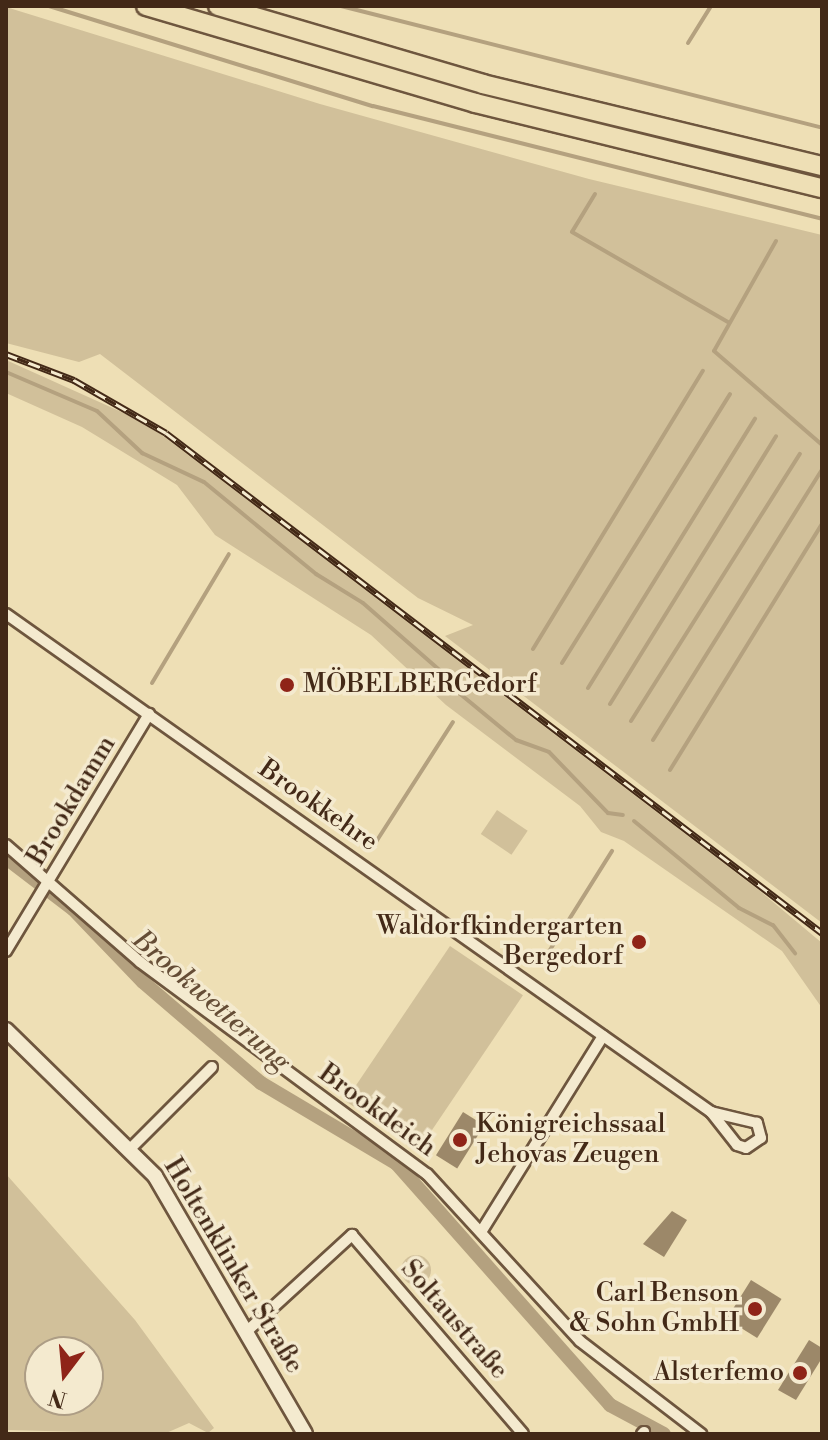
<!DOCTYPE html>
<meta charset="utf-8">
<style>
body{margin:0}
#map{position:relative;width:828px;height:1440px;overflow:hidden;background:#eedfb5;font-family:"Libre Bodoni",serif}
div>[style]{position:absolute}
.green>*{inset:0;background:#d1c09a;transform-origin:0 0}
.round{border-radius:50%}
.stream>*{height:4px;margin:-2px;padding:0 2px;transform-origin:2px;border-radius:2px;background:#b4a17f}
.canal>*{height:14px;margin:-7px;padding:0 7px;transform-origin:7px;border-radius:7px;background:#b4a17f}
.building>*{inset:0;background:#9c8869;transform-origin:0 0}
.roads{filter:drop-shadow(2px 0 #6e563e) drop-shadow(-2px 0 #6e563e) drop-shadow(0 2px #6e563e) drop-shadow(0 -2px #6e563e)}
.minor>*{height:10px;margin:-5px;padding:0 5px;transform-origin:5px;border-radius:5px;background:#f4eacf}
.secondary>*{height:14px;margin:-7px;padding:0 7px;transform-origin:7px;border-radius:7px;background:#f4eacf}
.motorway>*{height:18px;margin:-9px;padding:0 9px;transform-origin:9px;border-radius:9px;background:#eedfb5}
.rail>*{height:7px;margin-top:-3.5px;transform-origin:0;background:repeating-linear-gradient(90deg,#f4eacf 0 12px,#432917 0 24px);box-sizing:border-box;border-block:2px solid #432917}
.dots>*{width:22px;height:22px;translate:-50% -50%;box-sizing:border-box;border:4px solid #f4eacf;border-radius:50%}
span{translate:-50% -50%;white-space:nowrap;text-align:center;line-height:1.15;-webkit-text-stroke:7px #f4eacf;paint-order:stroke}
.poi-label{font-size:26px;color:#432917}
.left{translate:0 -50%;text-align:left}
.right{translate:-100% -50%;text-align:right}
.street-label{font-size:26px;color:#432917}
.water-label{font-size:28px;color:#654d36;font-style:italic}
.frame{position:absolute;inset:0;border:8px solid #432917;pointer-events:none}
.north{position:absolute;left:24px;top:1336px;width:80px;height:80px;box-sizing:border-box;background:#f4eacf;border:2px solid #ad9d85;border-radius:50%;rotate:196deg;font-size:22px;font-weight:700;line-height:32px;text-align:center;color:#432917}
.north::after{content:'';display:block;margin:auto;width:28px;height:36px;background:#8f2418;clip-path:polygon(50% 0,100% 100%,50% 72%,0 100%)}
</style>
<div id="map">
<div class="green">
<div style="clip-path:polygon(6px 7px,320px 104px,589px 179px,822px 235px,822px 923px,445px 636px,473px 625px,418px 598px,100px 354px,79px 362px,6px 343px)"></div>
<div style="clip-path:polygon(6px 360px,146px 423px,760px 891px,822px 943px,822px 1008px,782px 951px,624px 841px,601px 832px,580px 806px,446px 705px,371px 635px,215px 535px,177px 485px,82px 427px,6px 393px)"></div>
<div style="left:497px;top:810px;width:37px;height:29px;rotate:34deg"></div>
<div style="left:450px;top:946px;width:88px;height:187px;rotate:34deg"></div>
<div style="clip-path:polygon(evenodd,6px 1174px,135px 1320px,214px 1428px,208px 1433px,189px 1423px,164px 1434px,6px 1430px,6px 1174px,40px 1352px,88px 1352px,88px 1400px,40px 1400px,40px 1352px)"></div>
<div class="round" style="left:401px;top:1255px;width:30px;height:30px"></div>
</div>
<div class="stream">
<div style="left:49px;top:6px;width:339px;rotate:17.2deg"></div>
<div style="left:373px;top:106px;width:463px;rotate:14.1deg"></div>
<div style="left:341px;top:6px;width:496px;rotate:14.2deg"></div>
<div style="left:688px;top:43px;width:44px;rotate:-58.1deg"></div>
<div style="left:595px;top:194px;width:44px;rotate:121.2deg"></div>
<div style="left:572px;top:232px;width:180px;rotate:30deg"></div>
<div style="left:776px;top:241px;width:126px;rotate:119.4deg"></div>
<div style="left:714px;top:351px;width:143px;rotate:41deg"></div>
<div style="left:6px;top:372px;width:99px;rotate:23.2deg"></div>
<div style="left:97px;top:411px;width:62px;rotate:43deg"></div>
<div style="left:142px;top:453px;width:68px;rotate:25.1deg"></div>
<div style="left:204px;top:482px;width:145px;rotate:39.4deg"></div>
<div style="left:316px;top:574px;width:55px;rotate:31.7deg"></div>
<div style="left:363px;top:603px;width:108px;rotate:41.2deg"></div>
<div style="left:533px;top:649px;width:326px;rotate:-58.6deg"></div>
<div style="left:562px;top:663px;width:317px;rotate:-58deg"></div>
<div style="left:152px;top:683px;width:150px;rotate:-59.2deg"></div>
<div style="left:588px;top:688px;width:317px;rotate:-58.2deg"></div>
<div style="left:459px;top:693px;width:74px;rotate:39.5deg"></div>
<div style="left:516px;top:740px;width:35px;rotate:20deg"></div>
<div style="left:549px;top:752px;width:85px;rotate:46deg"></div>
<div style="left:608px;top:813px;width:15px;rotate:8deg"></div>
<div style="left:610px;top:704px;width:315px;rotate:-58.2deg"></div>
<div style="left:631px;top:721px;width:316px;rotate:-57.7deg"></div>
<div style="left:653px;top:740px;width:319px;rotate:-58deg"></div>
<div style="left:670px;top:770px;width:289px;rotate:-58.3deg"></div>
<div style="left:634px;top:821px;width:136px;rotate:39.6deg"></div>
<div style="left:739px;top:908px;width:38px;rotate:27deg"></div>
<div style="left:773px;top:925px;width:36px;rotate:52deg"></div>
<div style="left:374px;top:845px;width:146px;rotate:-57.3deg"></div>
<div style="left:543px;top:961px;width:130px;rotate:-57.9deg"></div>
</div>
<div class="canal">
<div style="left:6px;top:858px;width:84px;rotate:37.3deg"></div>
<div style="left:73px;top:909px;width:101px;rotate:46.2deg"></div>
<div style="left:143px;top:982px;width:155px;rotate:40.6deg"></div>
<div style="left:261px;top:1083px;width:157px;rotate:30.7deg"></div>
<div style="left:396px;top:1163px;width:323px;rotate:48.5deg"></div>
<div style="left:610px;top:1405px;width:61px;rotate:28.2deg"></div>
</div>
<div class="building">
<div style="left:463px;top:1112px;width:25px;height:51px;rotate:32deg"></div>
<div style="clip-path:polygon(672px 1211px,687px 1220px,664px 1257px,643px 1244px)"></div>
<div style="left:751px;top:1280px;width:36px;height:46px;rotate:32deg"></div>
<div style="clip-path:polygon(809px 1340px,822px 1348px,822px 1358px,796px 1400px,778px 1390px)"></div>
</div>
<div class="roads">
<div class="minor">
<div style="left:6px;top:614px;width:863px;rotate:35.24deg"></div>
<div style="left:711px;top:1112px;width:42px;rotate:51.8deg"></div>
<div style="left:737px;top:1145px;width:9px;rotate:18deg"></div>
<div style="left:746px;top:1148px;width:18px;rotate:-34deg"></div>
<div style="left:761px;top:1138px;width:16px;rotate:-105deg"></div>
<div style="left:757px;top:1123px;width:47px;rotate:-166.6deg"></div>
<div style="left:6px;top:845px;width:178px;rotate:41.1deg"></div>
<div style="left:140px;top:962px;width:357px;rotate:36.5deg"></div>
<div style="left:427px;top:1174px;width:226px;rotate:47.5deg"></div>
<div style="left:580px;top:1341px;width:153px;rotate:37.5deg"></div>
<div style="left:6px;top:951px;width:277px;rotate:-58.9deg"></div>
<div style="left:132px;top:1147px;width:113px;rotate:-45deg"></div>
<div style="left:481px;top:1232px;width:231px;rotate:-58.1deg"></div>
<div style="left:246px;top:1332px;width:144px;rotate:-42.5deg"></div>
<div style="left:352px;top:1235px;width:262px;rotate:49.3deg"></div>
<div style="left:642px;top:1434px;width:3px;rotate:-45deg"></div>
</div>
<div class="secondary">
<div style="left:6px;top:1030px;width:209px;rotate:44.4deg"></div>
<div style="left:155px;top:1176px;width:298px;rotate:59.8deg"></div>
</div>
<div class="motorway">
<div style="left:146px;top:6px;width:343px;rotate:16.4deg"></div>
<div style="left:475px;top:103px;width:357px;rotate:13.8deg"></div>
<div style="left:218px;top:6px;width:276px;rotate:16.4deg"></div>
<div style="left:483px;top:84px;width:349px;rotate:13.6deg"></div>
</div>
</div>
<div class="rail">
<div style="left:6px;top:354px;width:73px;rotate:20.9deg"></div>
<div style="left:74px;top:380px;width:106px;rotate:29.9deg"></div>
<div style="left:166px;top:433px;width:825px;rotate:37.31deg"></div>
</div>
<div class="dots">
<div style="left:287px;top:685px;background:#8f2418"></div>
<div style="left:639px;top:942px;background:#8f2418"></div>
<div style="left:460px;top:1140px;background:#8f2418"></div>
<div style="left:755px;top:1309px;background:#8f2418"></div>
<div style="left:800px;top:1373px;background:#8f2418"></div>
</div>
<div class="poi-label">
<span class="left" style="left:303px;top:685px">MÖBELBERGedorf</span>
<span class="right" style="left:623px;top:942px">Waldorfkindergarten<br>Bergedorf</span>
<span class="left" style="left:476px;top:1140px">Königreichssaal<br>Jehovas Zeugen</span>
<span class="right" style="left:739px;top:1309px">Carl Benson<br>&amp; Sohn GmbH</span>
<span class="right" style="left:784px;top:1373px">Alsterfemo</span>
</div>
<div class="street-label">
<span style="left:72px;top:801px;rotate:-59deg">Brookdamm</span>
<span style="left:318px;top:806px;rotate:35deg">Brookkehre</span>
<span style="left:377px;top:1111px;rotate:36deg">Brookdeich</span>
<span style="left:233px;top:1266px;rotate:59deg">Holtenklinker Straße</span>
<span style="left:454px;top:1320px;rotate:49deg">Soltaustraße</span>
</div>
<div class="water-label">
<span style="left:211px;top:1001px;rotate:41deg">Brookwetterung</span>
</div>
<div class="frame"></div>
<div class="north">N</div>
</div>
